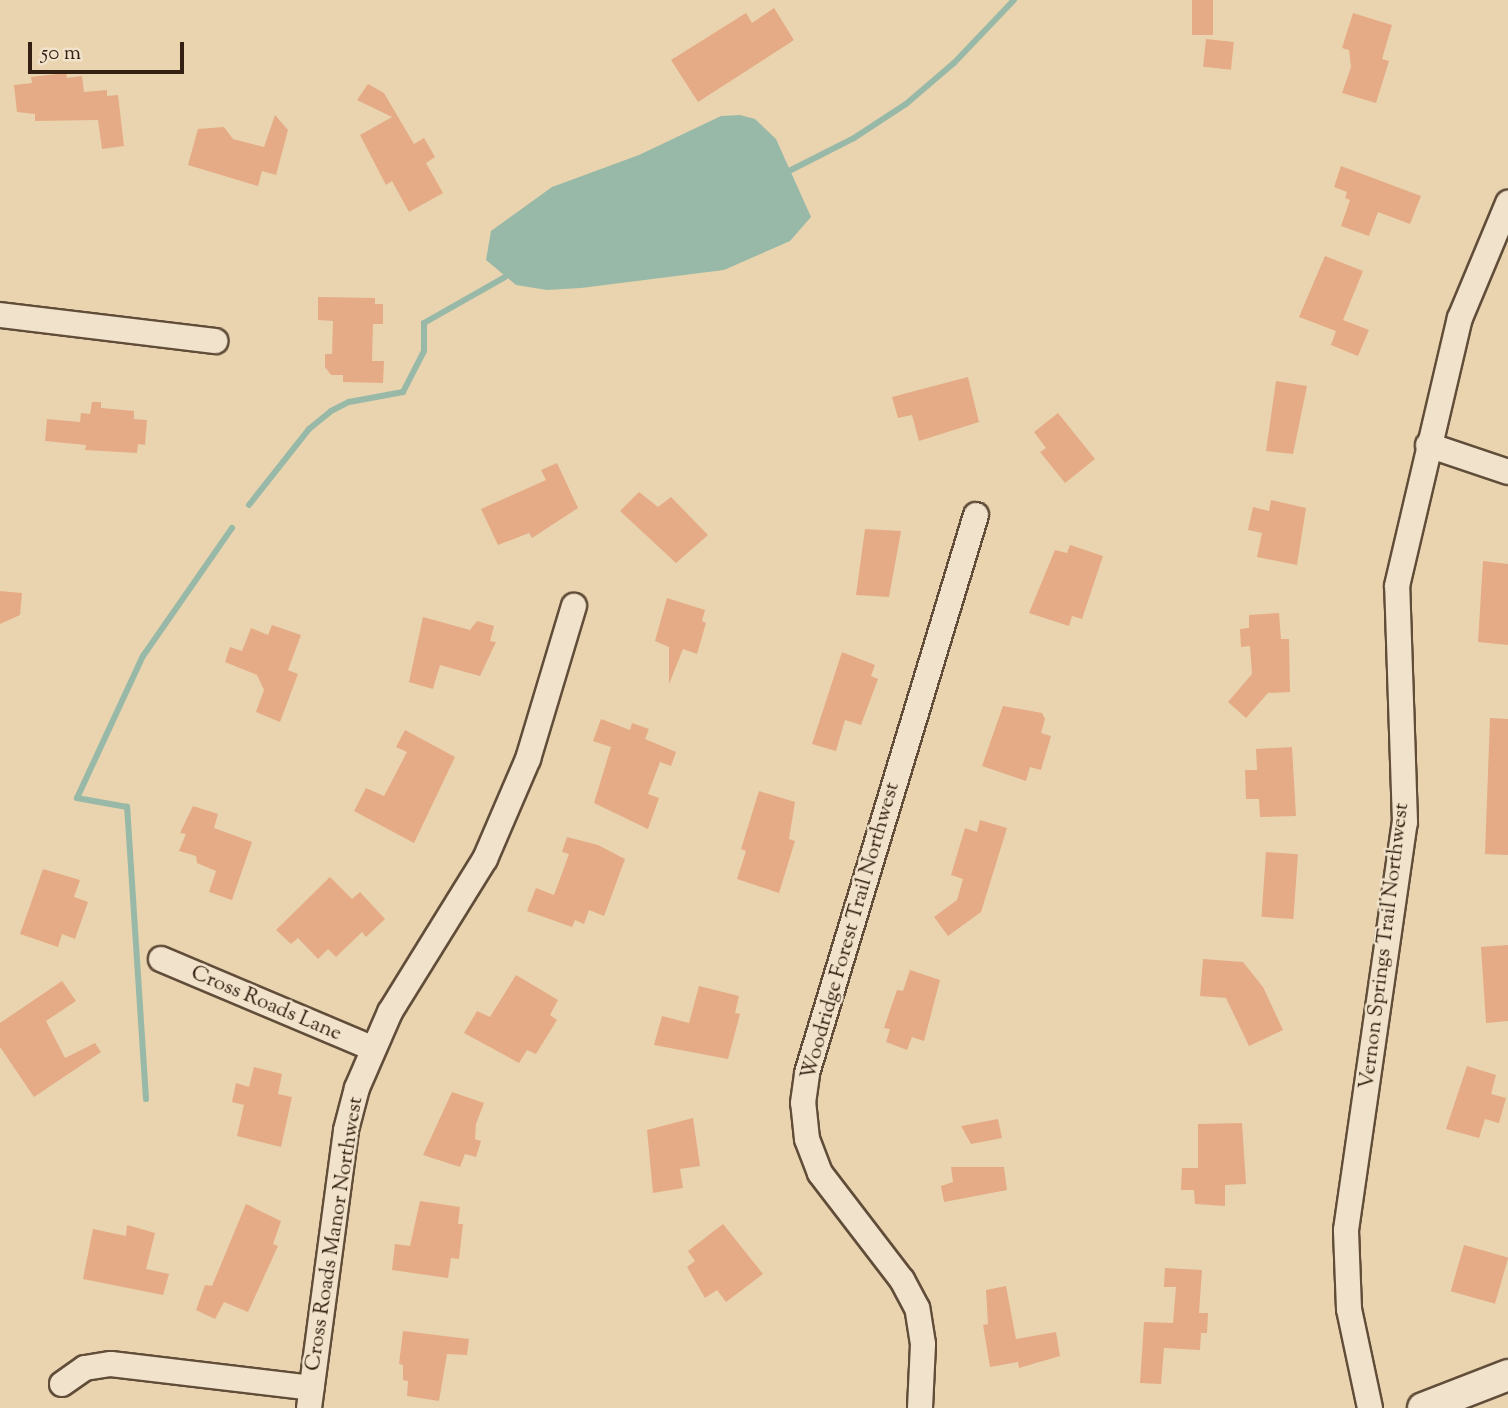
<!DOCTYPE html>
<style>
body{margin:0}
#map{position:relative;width:1508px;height:1408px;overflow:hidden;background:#e9d4af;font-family:"Sorts Mill Goudy",serif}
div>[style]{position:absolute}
.water>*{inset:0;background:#98b9a7}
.stream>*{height:6px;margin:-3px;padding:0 3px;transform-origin:3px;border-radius:3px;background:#98b9a7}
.building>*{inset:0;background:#e5ab86;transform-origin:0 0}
.roads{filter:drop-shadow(2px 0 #614d39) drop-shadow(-2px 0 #614d39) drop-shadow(0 2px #614d39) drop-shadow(0 -2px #614d39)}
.minor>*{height:24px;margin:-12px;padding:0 12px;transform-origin:12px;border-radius:12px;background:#f1e3cb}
.tertiary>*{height:30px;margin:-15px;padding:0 15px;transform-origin:15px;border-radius:15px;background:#f1e3cb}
span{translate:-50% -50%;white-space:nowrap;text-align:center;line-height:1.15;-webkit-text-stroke:5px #f1e3cb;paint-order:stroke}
.street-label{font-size:21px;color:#342012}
.scale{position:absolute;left:28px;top:42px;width:156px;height:32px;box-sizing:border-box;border:4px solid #342012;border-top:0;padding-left:9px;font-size:21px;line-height:24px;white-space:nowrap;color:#342012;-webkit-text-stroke:5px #f1e3cb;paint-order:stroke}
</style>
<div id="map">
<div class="water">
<div style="clip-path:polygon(740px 115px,755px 119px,776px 139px,811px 217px,790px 241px,724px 270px,581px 288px,547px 290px,516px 285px,486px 260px,491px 231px,552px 187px,639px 155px,721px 116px)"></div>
</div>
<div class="stream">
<div style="left:791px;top:170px;width:71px;rotate:-26.9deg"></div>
<div style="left:854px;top:138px;width:62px;rotate:-33.2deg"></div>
<div style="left:906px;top:104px;width:63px;rotate:-40.5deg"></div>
<div style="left:954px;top:63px;width:87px;rotate:-46.4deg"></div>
<div style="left:249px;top:505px;width:97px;rotate:-51.7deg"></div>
<div style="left:309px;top:429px;width:28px;rotate:-39deg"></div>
<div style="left:331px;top:411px;width:20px;rotate:-27deg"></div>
<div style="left:349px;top:402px;width:55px;rotate:-10.5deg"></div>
<div style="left:403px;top:392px;width:46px;rotate:-62.9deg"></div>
<div style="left:424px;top:351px;width:28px;rotate:-90deg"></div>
<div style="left:424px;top:323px;width:93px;rotate:-29.6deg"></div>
<div style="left:146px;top:1099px;width:293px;rotate:-93.7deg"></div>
<div style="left:127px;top:807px;width:51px;rotate:-169.8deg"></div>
<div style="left:77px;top:798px;width:157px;rotate:-65.1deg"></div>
<div style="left:143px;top:656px;width:156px;rotate:-55.2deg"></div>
</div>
<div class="building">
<div style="left:1192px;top:0;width:21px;height:35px"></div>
<div style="clip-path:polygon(774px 8px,794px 40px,698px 102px,671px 60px,746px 13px,752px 23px)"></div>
<div style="clip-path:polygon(1353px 13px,1392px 25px,1382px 59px,1389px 61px,1376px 103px,1342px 93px,1351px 67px,1349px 50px,1342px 48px)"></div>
<div style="left:1206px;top:39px;width:28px;height:28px;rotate:6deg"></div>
<div style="clip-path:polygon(66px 73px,67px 78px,82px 76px,84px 92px,107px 90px,107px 96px,118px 95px,124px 146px,102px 149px,98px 120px,35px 121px,35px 114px,17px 112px,14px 85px,32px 83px,31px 77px)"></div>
<div style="clip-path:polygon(368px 84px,384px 93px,414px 144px,424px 138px,435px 157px,426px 163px,443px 193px,409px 212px,392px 181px,386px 185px,360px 135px,392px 117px,357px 100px)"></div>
<div style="clip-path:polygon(275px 115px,288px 130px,276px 175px,262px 171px,258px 186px,188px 165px,198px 129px,224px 127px,233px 139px,264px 147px)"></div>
<div style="clip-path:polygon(1341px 166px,1421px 196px,1410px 224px,1378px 212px,1369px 236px,1341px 226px,1350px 200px,1345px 198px,1347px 192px,1334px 187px)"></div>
<div style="clip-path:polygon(1325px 256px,1363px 271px,1343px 320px,1369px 330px,1358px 356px,1331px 345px,1336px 331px,1299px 317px)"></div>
<div style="clip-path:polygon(318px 297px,375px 298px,375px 304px,383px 304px,383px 324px,373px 324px,372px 361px,384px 361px,383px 383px,343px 382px,343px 375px,331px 375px,325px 367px,325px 354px,332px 354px,333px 321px,318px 320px)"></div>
<div style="clip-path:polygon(968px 377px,979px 422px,919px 441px,912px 415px,898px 418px,892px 397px)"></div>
<div style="clip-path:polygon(1276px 381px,1307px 386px,1293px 454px,1266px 451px)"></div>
<div style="clip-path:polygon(92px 402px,101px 402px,101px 408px,134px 411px,134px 419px,147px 420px,145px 445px,138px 444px,137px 453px,85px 450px,86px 445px,45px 441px,47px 419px,80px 422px,81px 413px,90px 414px)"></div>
<div style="clip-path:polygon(1058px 413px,1095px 459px,1065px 483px,1040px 452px,1046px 448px,1034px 432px)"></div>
<div style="clip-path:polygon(557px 463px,578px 508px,532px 538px,529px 533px,498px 545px,481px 509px,546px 480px,541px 470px)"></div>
<div style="clip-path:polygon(639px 492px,658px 507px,671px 497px,708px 535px,676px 563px,620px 511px)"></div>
<div style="clip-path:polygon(1271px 500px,1306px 508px,1297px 565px,1257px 557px,1262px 533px,1248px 530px,1253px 507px,1269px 511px)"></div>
<div style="clip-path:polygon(865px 529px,901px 531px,889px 597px,856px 595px)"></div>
<div style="clip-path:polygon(1070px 545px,1103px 556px,1082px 619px,1072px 616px,1069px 626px,1029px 613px,1055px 550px,1067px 553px)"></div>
<div style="clip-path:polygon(1483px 561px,1508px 564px,1508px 645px,1478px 642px)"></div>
<div style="clip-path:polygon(0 591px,22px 593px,20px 615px,0 624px)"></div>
<div style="clip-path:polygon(667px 598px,705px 610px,702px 621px,706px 623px,697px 654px,683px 649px,669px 684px,669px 647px,655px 641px)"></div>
<div style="clip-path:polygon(1279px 613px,1281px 639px,1289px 639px,1290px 692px,1268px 693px,1246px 718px,1228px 702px,1252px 674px,1250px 646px,1241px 647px,1240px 629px,1249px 628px,1249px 615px)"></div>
<div style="clip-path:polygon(423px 617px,470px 630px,477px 621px,494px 626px,490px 641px,496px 642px,480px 676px,440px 665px,433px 689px,409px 682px)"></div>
<div style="clip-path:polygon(272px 625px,301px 635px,288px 670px,298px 674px,280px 722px,256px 712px,264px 690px,257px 675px,225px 662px,230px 647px,242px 651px,251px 628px,268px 635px)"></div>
<div style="clip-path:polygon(842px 652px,875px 665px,871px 676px,878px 679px,861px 725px,845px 720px,836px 751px,812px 744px)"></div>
<div style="clip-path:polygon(1003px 706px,1042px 713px,1045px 719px,1041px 733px,1051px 736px,1041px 770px,1030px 767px,1026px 781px,982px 766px)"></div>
<div style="clip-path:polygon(1490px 718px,1508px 719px,1508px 855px,1485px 854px)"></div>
<div style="clip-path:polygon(601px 719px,630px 730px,632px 723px,649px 729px,645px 739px,676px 752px,671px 766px,660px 762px,648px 794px,659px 798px,648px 829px,594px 803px,611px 747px,593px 741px)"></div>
<div style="clip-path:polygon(405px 730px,455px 757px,414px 843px,354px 811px,366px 788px,384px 796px,407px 752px,396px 747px)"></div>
<div style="clip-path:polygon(1292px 747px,1296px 816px,1260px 817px,1259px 799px,1246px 799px,1245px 770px,1257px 770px,1256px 749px)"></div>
<div style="clip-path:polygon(759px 791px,795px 802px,789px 839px,795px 841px,779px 893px,737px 879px,746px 851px,741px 849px)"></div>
<div style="clip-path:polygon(193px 806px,218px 814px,214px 828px,252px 842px,232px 900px,209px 892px,216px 871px,197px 863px,196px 856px,179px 851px,186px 834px,180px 833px)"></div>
<div style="clip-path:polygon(980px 820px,1007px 828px,981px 912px,948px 936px,934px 917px,957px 900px,963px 879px,951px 875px,965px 828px,977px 832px)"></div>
<div style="clip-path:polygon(567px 837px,598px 845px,625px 859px,604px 916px,589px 910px,584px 924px,575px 920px,572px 927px,527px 911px,536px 888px,554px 895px,569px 854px,562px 852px)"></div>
<div style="left:1266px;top:852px;width:32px;height:65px;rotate:4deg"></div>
<div style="clip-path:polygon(43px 869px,80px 880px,74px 897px,88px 902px,75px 939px,62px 934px,58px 947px,20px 934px)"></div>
<div style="clip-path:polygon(330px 877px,352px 899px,360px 892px,385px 919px,366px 937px,362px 932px,336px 957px,328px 949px,318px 959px,298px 938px,291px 944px,276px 930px)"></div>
<div style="clip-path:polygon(1508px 945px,1508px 1021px,1486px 1023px,1481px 947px)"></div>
<div style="clip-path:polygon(1203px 959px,1243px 962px,1263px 987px,1283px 1030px,1249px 1046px,1226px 998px,1200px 996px)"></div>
<div style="clip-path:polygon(910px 970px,940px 980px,924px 1041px,912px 1037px,907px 1050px,886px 1042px,890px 1029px,884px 1028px,897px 990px,903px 991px)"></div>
<div style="clip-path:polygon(516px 975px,558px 1000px,550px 1015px,557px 1020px,536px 1054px,527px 1050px,519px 1063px,464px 1033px,477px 1011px,490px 1017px)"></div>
<div style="clip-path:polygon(62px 981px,76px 1001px,46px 1021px,65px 1058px,95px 1043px,101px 1052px,34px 1097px,0 1047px,0 1023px)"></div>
<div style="clip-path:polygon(699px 986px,739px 996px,735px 1013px,740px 1014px,728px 1059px,654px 1045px,662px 1016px,689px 1023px)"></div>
<div style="clip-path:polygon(1467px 1066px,1496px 1075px,1491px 1094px,1506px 1098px,1499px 1123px,1485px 1119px,1479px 1138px,1446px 1129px)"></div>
<div style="clip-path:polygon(254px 1067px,282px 1074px,278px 1094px,292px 1097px,281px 1147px,237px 1136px,244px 1105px,232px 1102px,236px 1083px,249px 1087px)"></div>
<div style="clip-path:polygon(452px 1092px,484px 1103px,476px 1124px,475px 1139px,481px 1141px,476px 1157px,465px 1154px,460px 1167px,423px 1155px)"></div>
<div style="clip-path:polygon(693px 1118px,700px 1166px,680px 1169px,683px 1188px,653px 1193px,647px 1130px)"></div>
<div style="clip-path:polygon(998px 1119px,1002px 1138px,971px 1144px,961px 1126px)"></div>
<div style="clip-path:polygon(1242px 1123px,1246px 1184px,1225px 1185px,1225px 1206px,1195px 1204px,1194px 1190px,1181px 1190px,1182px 1168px,1198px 1168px,1198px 1124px)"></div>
<div style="clip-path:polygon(951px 1167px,1004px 1167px,1007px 1190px,944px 1202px,941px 1186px,953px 1182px)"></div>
<div style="clip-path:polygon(420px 1201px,460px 1207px,458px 1224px,463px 1224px,459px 1259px,451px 1258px,448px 1278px,392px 1270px,395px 1244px,410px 1246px)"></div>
<div style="clip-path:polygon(246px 1204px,281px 1221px,273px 1244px,278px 1246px,248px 1312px,224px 1302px,215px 1319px,196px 1310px,205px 1285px,212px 1286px)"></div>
<div style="clip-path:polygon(723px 1224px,763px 1274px,726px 1302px,717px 1290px,705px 1298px,687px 1267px,695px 1261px,688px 1251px)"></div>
<div style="clip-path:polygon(127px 1225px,155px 1233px,146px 1269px,169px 1274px,163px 1295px,83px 1279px,93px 1229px,126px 1236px)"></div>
<div style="left:1464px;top:1245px;width:46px;height:48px;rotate:16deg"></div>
<div style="clip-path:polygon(1165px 1268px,1202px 1270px,1199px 1313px,1208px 1313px,1207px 1333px,1201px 1333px,1200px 1350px,1164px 1348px,1161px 1384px,1140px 1383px,1144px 1322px,1173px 1323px,1176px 1287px,1164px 1287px)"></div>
<div style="clip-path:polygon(1006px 1286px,1016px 1339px,1056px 1332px,1060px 1356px,1019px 1368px,1018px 1362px,990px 1367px,983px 1325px,988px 1324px,986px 1290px)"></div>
<div style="clip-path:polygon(403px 1331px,469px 1339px,467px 1355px,447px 1354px,439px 1401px,407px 1396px,408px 1381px,403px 1380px,403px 1365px,399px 1364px)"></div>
</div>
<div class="roads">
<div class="minor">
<div style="left:0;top:315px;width:217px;rotate:6.9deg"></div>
<div style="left:1428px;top:445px;width:84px;rotate:18.6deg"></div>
<div style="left:161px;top:959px;width:229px;rotate:22.9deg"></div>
<div style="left:62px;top:1384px;width:28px;rotate:-35deg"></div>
<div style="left:85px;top:1368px;width:26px;rotate:-9deg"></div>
<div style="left:111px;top:1364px;width:202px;rotate:6.8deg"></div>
<div style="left:309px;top:1408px;width:280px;rotate:-82.4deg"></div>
<div style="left:346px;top:1130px;width:43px;rotate:-75.3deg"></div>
<div style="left:357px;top:1088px;width:83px;rotate:-66.5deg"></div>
<div style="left:390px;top:1012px;width:180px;rotate:-58.2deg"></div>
<div style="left:485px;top:859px;width:109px;rotate:-66.7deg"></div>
<div style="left:528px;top:759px;width:160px;rotate:-73.3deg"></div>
<div style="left:920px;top:1408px;width:64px;rotate:-87.3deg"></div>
<div style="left:923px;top:1344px;width:36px;rotate:-99deg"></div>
<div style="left:917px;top:1308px;width:32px;rotate:-118deg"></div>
<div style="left:902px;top:1280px;width:135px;rotate:-127.5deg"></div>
<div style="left:820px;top:1173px;width:36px;rotate:-111deg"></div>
<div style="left:807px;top:1139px;width:36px;rotate:-96deg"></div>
<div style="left:803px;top:1103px;width:30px;rotate:-82deg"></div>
<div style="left:807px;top:1073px;width:583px;rotate:-73.15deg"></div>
<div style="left:1370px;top:1408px;width:101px;rotate:-102deg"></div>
<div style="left:1349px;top:1309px;width:79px;rotate:-92.2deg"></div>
<div style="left:1346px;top:1230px;width:412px;rotate:-81.8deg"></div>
<div style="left:1405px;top:822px;width:236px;rotate:-91.9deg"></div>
<div style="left:1397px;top:586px;width:275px;rotate:-76.8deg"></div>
<div style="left:1460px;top:318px;width:125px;rotate:-67.3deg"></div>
</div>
<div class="tertiary">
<div style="left:1423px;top:1408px;width:91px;rotate:-21.2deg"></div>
</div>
</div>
<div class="street-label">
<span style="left:851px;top:931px;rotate:-74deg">Woodridge Forest Trail Northwest</span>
<span style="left:1385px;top:946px;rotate:-83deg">Vernon Springs Trail Northwest</span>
<span style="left:266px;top:1004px;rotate:23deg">Cross Roads Lane</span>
<span style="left:335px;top:1234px;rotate:-81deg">Cross Roads Manor Northwest</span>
</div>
<div class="scale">50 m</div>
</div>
